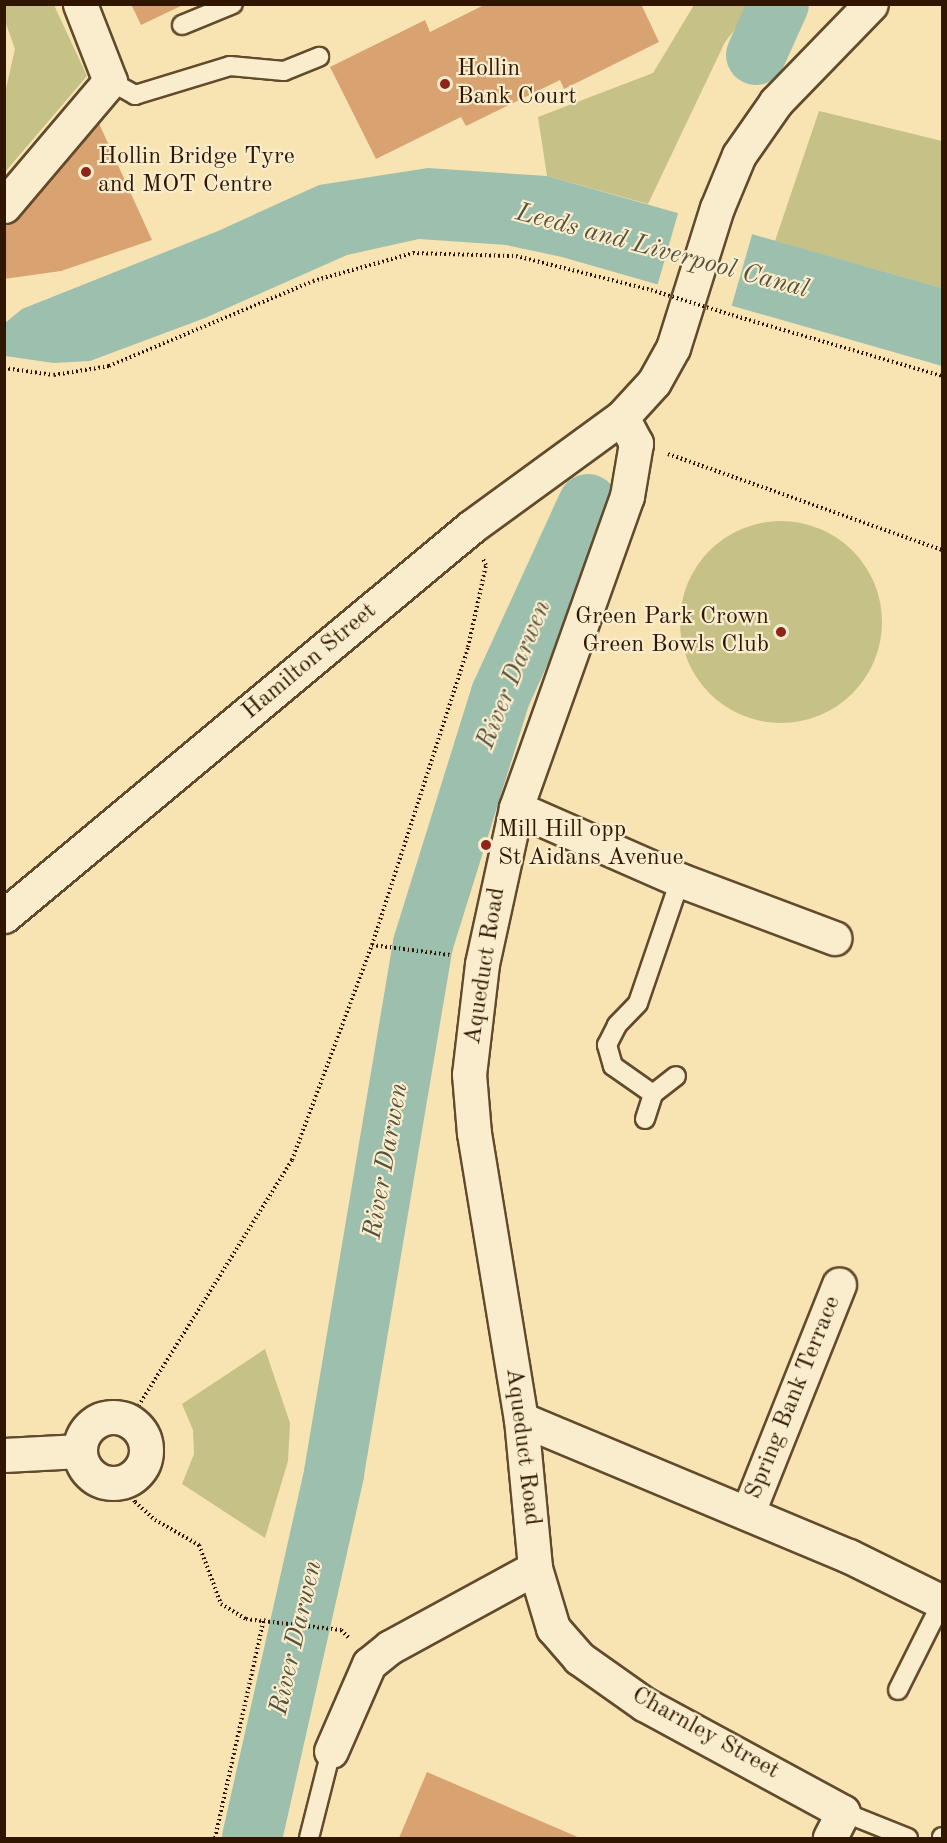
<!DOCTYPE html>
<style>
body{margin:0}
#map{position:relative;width:947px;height:1843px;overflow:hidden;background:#f8e4b2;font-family:"Old Standard TT",serif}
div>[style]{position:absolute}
.green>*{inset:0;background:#c5c187}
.round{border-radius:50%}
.water>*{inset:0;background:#9dbfad}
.pier>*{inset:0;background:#f8e4b2;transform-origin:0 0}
.river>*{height:60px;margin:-30px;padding:0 30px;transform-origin:30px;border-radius:30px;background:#9dbfad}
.building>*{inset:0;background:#d8a271}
.path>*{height:4px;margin-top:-2px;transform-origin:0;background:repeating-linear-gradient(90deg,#301600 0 1.5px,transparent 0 4.5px)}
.roads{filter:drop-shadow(2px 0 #624a2c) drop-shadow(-2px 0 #624a2c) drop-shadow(0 2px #624a2c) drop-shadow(0 -2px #624a2c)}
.lane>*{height:18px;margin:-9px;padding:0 9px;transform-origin:9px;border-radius:9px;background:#faedcd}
.street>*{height:33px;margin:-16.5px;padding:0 16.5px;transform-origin:16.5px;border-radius:16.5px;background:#faedcd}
.street>.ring{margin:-16.5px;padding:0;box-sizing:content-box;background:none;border:33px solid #faedcd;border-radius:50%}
.secondary>*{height:33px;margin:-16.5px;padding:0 16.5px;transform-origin:16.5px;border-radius:16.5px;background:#faedcd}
.path-bridge>*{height:4px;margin-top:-2px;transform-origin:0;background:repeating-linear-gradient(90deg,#301600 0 1.5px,transparent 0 4.5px)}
.dots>*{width:16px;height:16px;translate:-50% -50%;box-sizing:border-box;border:3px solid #faedcd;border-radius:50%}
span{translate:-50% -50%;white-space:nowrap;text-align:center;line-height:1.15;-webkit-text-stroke:4.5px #faedcd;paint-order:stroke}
.poi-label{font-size:24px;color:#301600}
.left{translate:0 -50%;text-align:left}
.right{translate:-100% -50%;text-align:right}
.street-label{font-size:24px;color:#301600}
.water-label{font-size:26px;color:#56513d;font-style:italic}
.frame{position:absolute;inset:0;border:6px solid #301600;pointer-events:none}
</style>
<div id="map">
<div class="green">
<div style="clip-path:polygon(5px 4px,54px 5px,87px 76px,5px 172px,5px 93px,15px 49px,5px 21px)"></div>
<div style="clip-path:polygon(694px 5px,754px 5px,725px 42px,648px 204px,547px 176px,538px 117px,653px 73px)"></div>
<div style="clip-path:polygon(819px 111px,942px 141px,942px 288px,775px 241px)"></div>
<div class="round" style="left:680px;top:521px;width:202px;height:202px"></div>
<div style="clip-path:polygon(265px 1349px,290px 1423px,288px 1461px,265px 1538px,182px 1484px,194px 1454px,193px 1430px,182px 1404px)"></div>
</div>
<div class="water">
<div style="clip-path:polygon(428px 168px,547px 176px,942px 288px,942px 366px,562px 257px,506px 245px,419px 239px,347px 255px,205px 318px,90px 361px,54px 363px,5px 356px,5px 323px,22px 309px,218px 231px,319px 185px)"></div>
</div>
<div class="pier">
<div style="left:679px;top:210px;width:77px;height:82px;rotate:16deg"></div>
</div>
<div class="river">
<div style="left:756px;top:55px;width:56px;rotate:-65.7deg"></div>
<div style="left:252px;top:1838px;width:374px;rotate:-77.3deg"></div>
<div style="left:334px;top:1473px;width:536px;rotate:-80.45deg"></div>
<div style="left:423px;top:944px;width:262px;rotate:-72.7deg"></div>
<div style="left:501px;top:694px;width:209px;rotate:-65.4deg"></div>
</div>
<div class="building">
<div style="clip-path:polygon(131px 4px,185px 4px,141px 25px)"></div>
<div style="clip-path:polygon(486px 4px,641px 4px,659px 42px,564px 89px,560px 80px,466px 126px,461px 117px,376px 159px,330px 67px,425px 20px,430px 32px)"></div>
<div style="clip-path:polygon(97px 119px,152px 240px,61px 271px,4px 279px,4px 224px)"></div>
<div style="clip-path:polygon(427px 1772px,580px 1838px,399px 1838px)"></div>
</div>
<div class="path">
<div style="left:732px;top:315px;width:219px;rotate:16.2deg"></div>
<div style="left:4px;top:368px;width:50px;rotate:8deg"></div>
<div style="left:54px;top:375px;width:56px;rotate:-9.3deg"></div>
<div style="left:109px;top:366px;width:221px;rotate:-22.6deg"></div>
<div style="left:313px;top:281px;width:104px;rotate:-15.6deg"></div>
<div style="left:413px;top:253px;width:103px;rotate:1.7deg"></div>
<div style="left:516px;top:256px;width:139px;rotate:14.1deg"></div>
<div style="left:668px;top:454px;width:290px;rotate:19.3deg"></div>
<div style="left:372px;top:945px;width:313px;rotate:-72.1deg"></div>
<div style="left:468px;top:647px;width:84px;rotate:-77.6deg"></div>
<div style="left:486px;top:565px;width:7px;rotate:-117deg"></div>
<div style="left:129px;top:1421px;width:308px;rotate:-58deg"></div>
<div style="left:292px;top:1160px;width:229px;rotate:-69.6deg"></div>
<div style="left:372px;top:945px;width:79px;rotate:7.3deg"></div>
<div style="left:123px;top:1481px;width:24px;rotate:60deg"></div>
<div style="left:135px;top:1502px;width:27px;rotate:42deg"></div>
<div style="left:155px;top:1520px;width:51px;rotate:29.6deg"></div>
<div style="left:199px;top:1545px;width:63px;rotate:69.6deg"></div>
<div style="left:221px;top:1604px;width:29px;rotate:31deg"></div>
<div style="left:246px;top:1619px;width:96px;rotate:6.6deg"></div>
<div style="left:341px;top:1630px;width:11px;rotate:45deg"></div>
<div style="left:215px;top:1838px;width:225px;rotate:-77.4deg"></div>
</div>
<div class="roads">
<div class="lane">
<div style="left:182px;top:25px;width:55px;rotate:-22.4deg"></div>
<div style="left:110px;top:81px;width:29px;rotate:29deg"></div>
<div style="left:135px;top:95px;width:99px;rotate:-17deg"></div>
<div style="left:230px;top:66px;width:54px;rotate:5.3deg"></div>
<div style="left:284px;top:71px;width:38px;rotate:-22deg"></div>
<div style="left:653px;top:1094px;width:49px;rotate:-145deg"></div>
<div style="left:613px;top:1066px;width:22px;rotate:-106deg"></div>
<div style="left:607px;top:1045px;width:22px;rotate:-63deg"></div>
<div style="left:617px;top:1025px;width:30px;rotate:-46deg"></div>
<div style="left:638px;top:1003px;width:130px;rotate:-71.1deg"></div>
<div style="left:645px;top:1119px;width:26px;rotate:-72deg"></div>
<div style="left:653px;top:1094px;width:29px;rotate:-38deg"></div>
<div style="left:898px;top:1690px;width:98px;rotate:-63.4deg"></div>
<div style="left:843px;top:1812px;width:70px;rotate:21.8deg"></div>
<div style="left:309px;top:1838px;width:90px;rotate:-75.8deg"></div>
<div style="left:942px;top:1838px;width:1px;rotate:-90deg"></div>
</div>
<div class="street">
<div style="left:4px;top:206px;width:164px;rotate:-49.7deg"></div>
<div style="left:110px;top:81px;width:83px;rotate:-111.3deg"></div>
<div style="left:622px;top:417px;width:30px;rotate:62deg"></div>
<div style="left:636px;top:443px;width:54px;rotate:99.6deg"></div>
<div style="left:627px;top:496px;width:331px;rotate:109.6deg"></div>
<div style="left:516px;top:808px;width:160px;rotate:102.3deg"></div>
<div style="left:482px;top:964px;width:111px;rotate:96.7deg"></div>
<div style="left:469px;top:1074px;width:59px;rotate:85.2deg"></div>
<div style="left:474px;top:1133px;width:290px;rotate:80.7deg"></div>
<div style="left:521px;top:1419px;width:150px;rotate:84.6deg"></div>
<div style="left:535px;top:1568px;width:63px;rotate:73.3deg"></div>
<div style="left:553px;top:1628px;width:40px;rotate:49deg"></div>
<div style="left:579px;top:1658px;width:80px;rotate:35.3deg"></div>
<div style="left:644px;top:1704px;width:226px;rotate:28.5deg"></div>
<div style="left:843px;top:1812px;width:29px;rotate:117deg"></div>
<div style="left:516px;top:808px;width:179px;rotate:23.7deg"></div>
<div style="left:680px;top:880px;width:165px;rotate:20.6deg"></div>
<div class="ring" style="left:80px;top:1417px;width:33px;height:33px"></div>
<div style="left:521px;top:1419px;width:355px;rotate:22.7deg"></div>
<div style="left:849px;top:1556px;width:104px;rotate:26.3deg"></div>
<div style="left:4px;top:1455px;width:76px;rotate:-3deg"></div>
<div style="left:748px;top:1512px;width:245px;rotate:-68.2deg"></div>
<div style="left:331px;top:1751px;width:95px;rotate:-66.4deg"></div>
<div style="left:369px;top:1664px;width:27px;rotate:-39deg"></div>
<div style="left:390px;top:1647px;width:165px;rotate:-28.6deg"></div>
</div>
<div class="secondary">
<div style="left:4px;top:916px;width:608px;rotate:-39.79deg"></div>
<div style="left:471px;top:527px;width:187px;rotate:-36.1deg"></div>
<div style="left:622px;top:417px;width:47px;rotate:-47.6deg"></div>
<div style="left:654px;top:382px;width:39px;rotate:-61deg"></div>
<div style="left:673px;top:348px;width:147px;rotate:-72.6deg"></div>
<div style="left:717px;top:208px;width:57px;rotate:-67.5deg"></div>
<div style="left:739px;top:155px;width:65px;rotate:-55.1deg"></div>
<div style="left:776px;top:102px;width:136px;rotate:-45.9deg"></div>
</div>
</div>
<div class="path-bridge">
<div style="left:651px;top:290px;width:85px;rotate:17.2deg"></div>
</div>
<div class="dots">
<div style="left:445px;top:84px;background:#8f2418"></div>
<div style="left:86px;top:172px;background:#8f2418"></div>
<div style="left:781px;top:632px;background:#8f2418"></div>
<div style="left:486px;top:845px;background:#8f2418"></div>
</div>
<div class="poi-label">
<span class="left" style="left:457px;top:84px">Hollin<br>Bank Court</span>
<span class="left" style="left:98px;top:172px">Hollin Bridge Tyre<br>and MOT Centre</span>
<span class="right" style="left:769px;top:632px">Green Park Crown<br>Green Bowls Club</span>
<span class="left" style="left:498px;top:845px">Mill Hill opp<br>St Aidans Avenue</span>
</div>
<div class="street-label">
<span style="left:310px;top:662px;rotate:-40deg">Hamilton Street</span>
<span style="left:486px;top:966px;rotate:-81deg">Aqueduct Road</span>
<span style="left:794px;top:1398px;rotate:-68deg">Spring Bank Terrace</span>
<span style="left:522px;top:1447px;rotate:83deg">Aqueduct Road</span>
<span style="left:705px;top:1734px;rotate:29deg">Charnley Street</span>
</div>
<div class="water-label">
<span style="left:662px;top:252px;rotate:15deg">Leeds and Liverpool Canal</span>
<span style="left:515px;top:675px;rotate:-68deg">River Darwen</span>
<span style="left:387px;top:1161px;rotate:-80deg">River Darwen</span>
<span style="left:297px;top:1638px;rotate:-77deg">River Darwen</span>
</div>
<div class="frame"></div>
</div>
